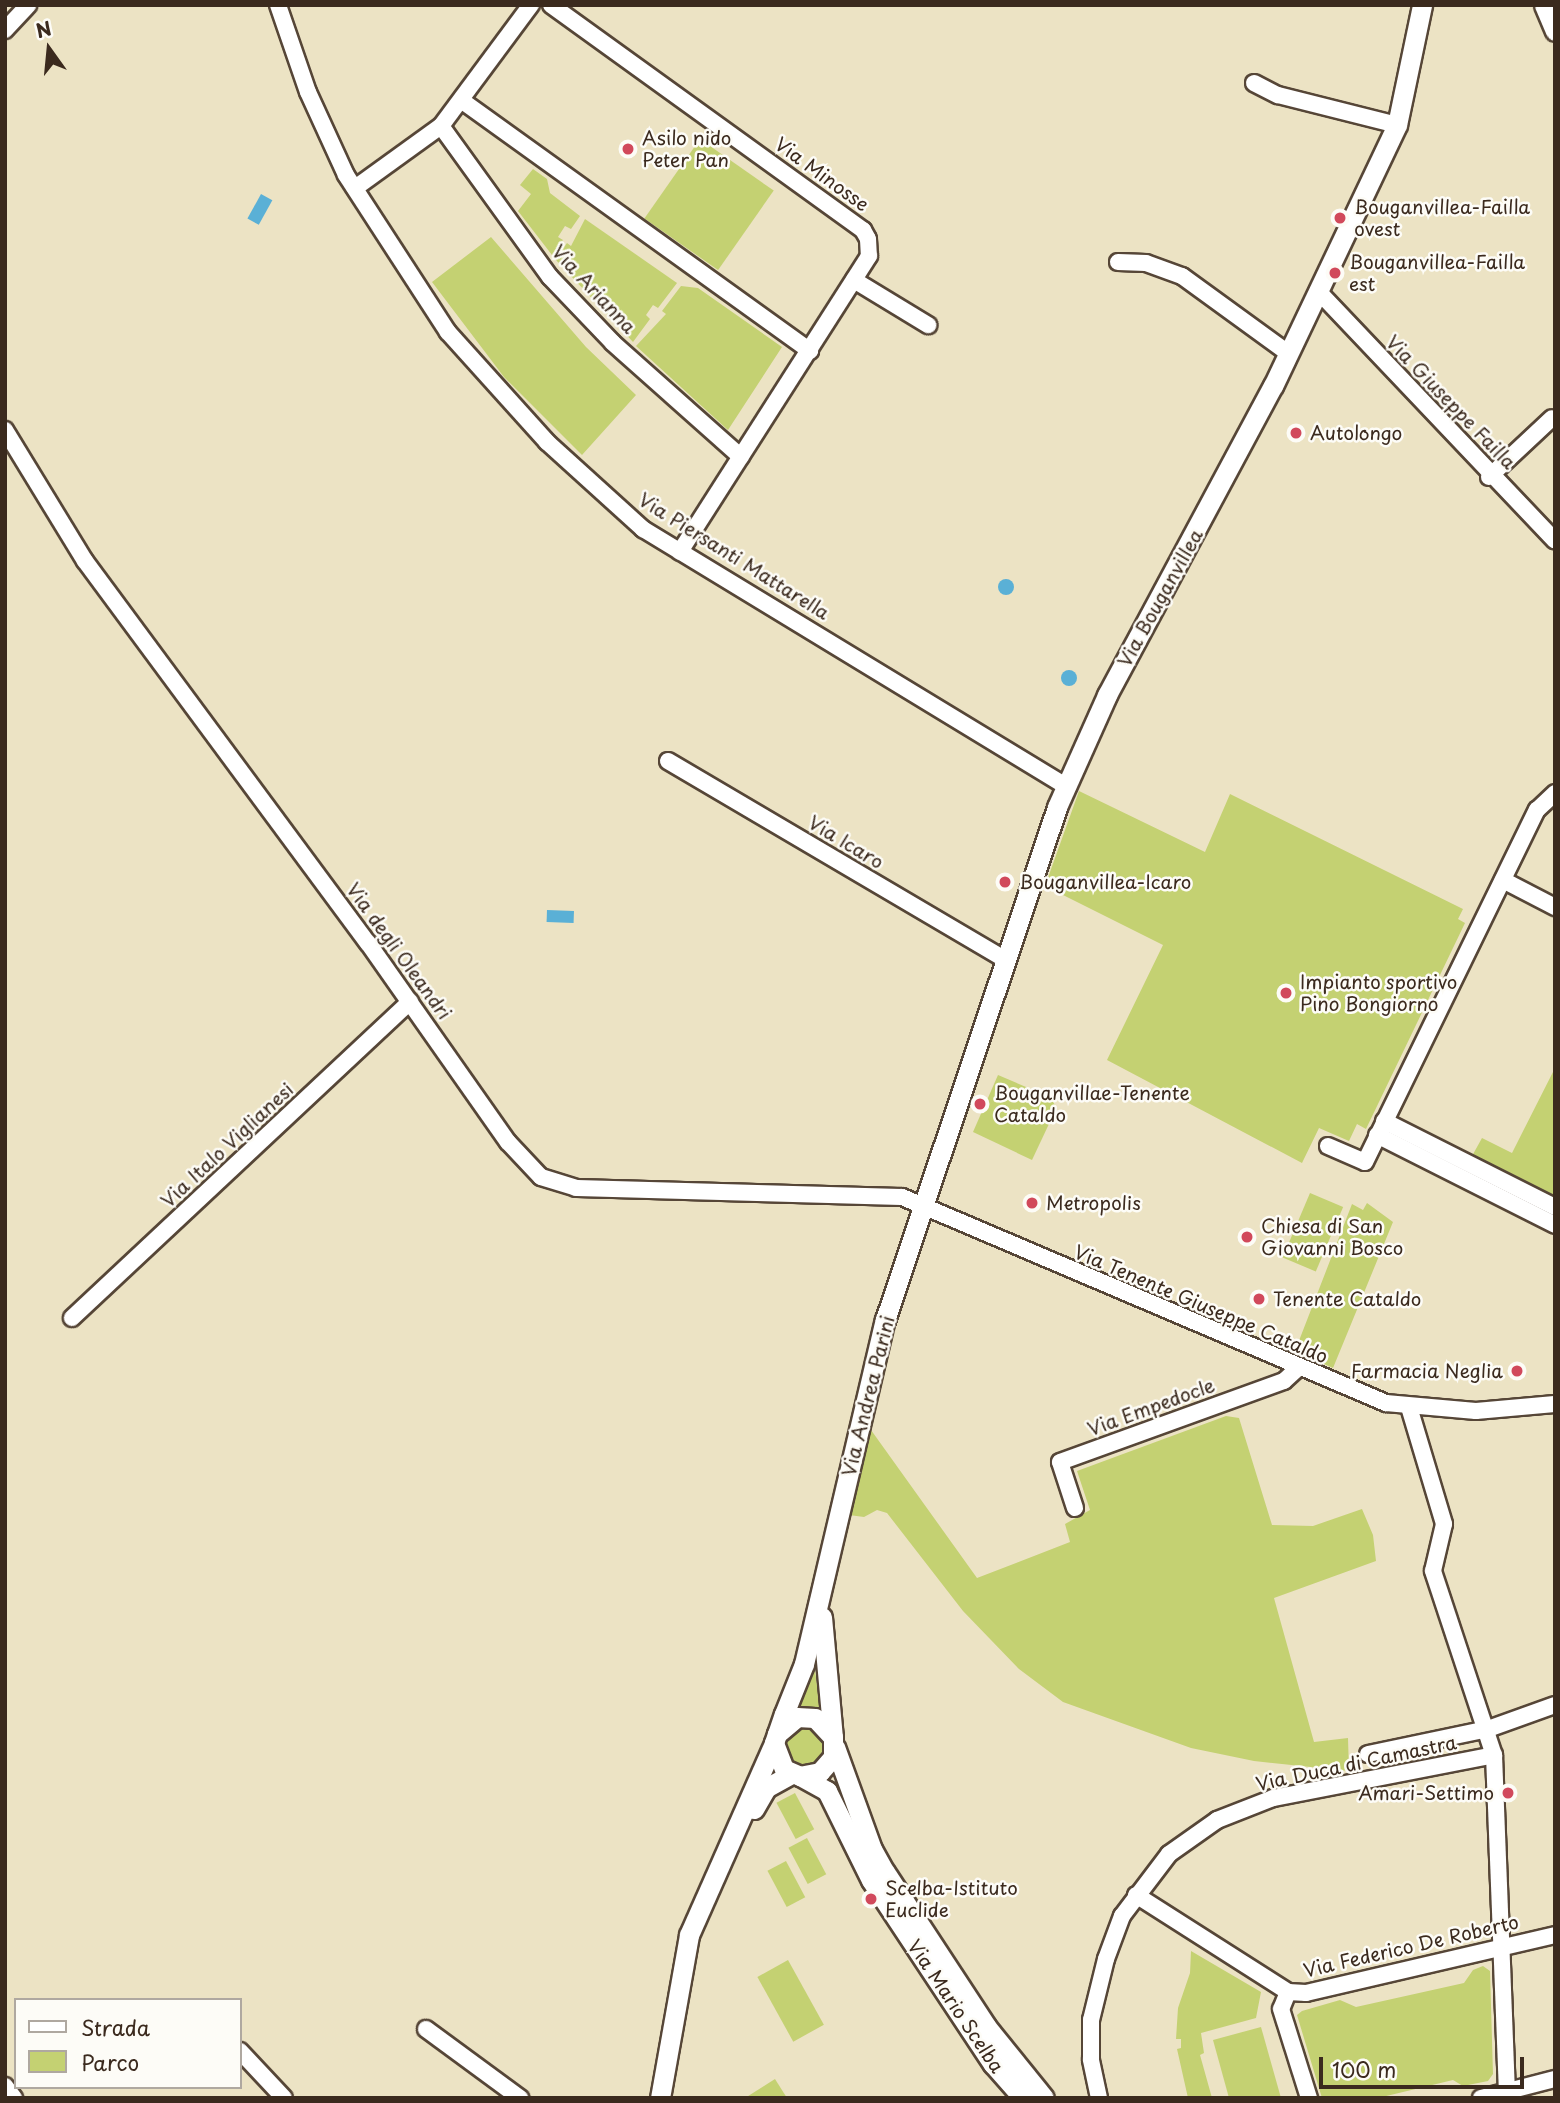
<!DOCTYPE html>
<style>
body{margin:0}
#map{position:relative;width:1560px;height:2103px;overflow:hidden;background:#ece3c4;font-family:"Playpen Sans",sans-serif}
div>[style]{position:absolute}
.green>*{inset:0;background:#c4d172;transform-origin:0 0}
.water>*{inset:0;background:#5ab0d6;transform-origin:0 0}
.round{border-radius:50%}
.roads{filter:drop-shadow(2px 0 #564637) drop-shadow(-2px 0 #564637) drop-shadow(0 2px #564637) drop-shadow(0 -2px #564637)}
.minor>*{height:16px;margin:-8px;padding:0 8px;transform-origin:8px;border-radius:8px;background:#fff}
.major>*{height:19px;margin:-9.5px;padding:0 9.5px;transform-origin:9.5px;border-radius:9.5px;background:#fff}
.dots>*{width:19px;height:19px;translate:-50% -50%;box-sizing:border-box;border:4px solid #fdfcf7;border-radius:50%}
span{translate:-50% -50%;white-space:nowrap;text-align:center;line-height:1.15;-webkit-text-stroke:5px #fdfcf7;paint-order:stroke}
.poi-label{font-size:19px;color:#3b2a1e}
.left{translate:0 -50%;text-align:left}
.right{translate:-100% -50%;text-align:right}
.street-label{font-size:19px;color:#3b2a1e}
.frame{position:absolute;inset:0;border:7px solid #3b2a1e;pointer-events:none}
.legend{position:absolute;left:14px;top:1998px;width:228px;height:91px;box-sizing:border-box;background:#fdfcf7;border:2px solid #afa8a0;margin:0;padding:9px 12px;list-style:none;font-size:21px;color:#3b2a1e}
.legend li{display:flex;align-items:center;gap:14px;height:35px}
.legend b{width:35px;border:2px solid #afa8a0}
.north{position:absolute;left:14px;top:14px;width:70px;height:70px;-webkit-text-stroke:5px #fdfcf7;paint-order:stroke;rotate:345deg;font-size:19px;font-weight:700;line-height:28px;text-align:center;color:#3b2a1e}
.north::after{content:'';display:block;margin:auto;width:24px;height:32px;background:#3b2a1e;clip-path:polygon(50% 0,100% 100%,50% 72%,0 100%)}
.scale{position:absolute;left:1319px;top:2057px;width:205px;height:32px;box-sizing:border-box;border:4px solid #3b2a1e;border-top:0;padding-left:9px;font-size:21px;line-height:24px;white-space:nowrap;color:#3b2a1e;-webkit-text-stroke:5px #fdfcf7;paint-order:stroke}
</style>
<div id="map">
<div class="green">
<div style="left:700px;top:139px;width:90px;height:97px;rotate:35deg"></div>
<div style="clip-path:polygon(533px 169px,547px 179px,550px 193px,580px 216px,571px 229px,565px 226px,558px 237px,563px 240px,552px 255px,518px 211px,531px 194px,520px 185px)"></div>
<div style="clip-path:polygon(585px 219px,677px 283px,658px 308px,653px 305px,646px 315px,650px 319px,633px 342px,555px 259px,567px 243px,571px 246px)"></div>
<div style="clip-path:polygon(491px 237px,586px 347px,636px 395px,582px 455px,504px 377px,432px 282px)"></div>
<div style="clip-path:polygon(681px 286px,698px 288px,782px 347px,728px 430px,636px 346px,666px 314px,662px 311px)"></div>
<div style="clip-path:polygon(1079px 791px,1205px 852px,1230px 794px,1463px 909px,1458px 919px,1465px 923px,1366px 1129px,1357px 1124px,1349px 1141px,1319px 1128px,1302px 1163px,1107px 1060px,1163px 945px,1045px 886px)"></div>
<div style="clip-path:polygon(1555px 1068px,1555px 1198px,1472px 1156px,1482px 1138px,1512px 1153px)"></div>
<div style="clip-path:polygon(998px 1075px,1052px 1098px,1056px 1109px,1032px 1160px,973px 1132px)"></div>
<div style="left:1310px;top:1193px;width:36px;height:70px;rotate:23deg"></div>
<div style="clip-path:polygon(1367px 1203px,1393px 1222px,1333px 1368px,1295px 1351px,1352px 1204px,1363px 1210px)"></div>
<div style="clip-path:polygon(1226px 1416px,1239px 1418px,1272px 1525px,1313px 1526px,1362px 1509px,1373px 1535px,1376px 1561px,1274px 1598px,1314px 1742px,1348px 1738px,1349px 1771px,1254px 1761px,1191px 1748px,1063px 1702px,1019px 1669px,963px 1611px,887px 1513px,877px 1510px,864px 1517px,849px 1515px,871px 1430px,977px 1578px,1070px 1542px,1065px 1524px,1090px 1510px,1077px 1471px)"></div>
<div style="clip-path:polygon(814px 1663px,821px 1714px,795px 1711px)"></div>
<div style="clip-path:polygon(808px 1725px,825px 1737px,824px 1759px,805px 1770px,785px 1760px,783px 1738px,794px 1727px)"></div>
<div style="left:795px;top:1793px;width:41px;height:21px;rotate:62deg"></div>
<div style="left:807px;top:1838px;width:41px;height:21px;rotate:62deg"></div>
<div style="left:786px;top:1861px;width:41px;height:21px;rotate:62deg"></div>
<div style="clip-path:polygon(1191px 1951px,1261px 1992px,1256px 2018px,1201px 2033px,1204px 2053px,1200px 2055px,1212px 2098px,1188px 2098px,1177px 2049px,1181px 2048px,1181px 2039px,1176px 2039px,1178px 2008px,1190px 1973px)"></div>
<div style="left:788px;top:1960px;width:74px;height:35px;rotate:61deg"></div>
<div style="clip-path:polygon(1483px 1966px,1490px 1971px,1493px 2074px,1488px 2081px,1463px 2086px,1453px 2080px,1378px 2098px,1322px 2098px,1297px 2015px,1302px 2011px,1340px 2000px,1356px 2007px,1464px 1983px,1473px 1970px)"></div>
<div style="clip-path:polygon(1261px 2027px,1281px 2098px,1229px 2098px,1213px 2040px)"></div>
<div style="clip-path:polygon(775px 2079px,787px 2098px,745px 2098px)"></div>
</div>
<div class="water">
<div style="left:261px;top:194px;width:13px;height:28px;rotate:29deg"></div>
<div class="round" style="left:998px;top:579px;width:16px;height:16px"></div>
<div class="round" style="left:1061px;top:670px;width:16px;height:16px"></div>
<div style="left:547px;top:910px;width:27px;height:12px;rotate:2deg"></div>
</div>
<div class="roads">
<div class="minor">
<div style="left:278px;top:5px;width:92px;rotate:71deg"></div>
<div style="left:308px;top:92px;width:91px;rotate:65.4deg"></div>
<div style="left:346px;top:175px;width:187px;rotate:57deg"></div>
<div style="left:448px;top:332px;width:148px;rotate:48deg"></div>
<div style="left:547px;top:442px;width:130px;rotate:42.2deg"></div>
<div style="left:643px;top:529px;width:494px;rotate:31.3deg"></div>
<div style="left:551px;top:5px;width:385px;rotate:35.8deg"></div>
<div style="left:863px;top:230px;width:10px;rotate:61deg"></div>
<div style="left:868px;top:239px;width:17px;rotate:87deg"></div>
<div style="left:869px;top:256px;width:351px;rotate:122.6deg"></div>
<div style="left:5px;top:30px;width:34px;rotate:-47deg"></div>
<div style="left:1254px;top:83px;width:27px;rotate:27deg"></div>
<div style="left:1278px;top:95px;width:123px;rotate:14.1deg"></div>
<div style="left:461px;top:100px;width:430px;rotate:35.7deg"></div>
<div style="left:441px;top:126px;width:186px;rotate:54.2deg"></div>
<div style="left:550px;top:277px;width:91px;rotate:46.3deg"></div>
<div style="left:613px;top:343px;width:171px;rotate:41.7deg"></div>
<div style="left:355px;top:188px;width:106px;rotate:-35.8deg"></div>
<div style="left:441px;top:126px;width:151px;rotate:-53.4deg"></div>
<div style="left:1118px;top:262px;width:28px;rotate:2deg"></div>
<div style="left:1146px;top:263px;width:38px;rotate:20deg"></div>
<div style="left:1182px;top:276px;width:131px;rotate:36deg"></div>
<div style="left:854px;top:280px;width:87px;rotate:31.3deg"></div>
<div style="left:1318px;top:291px;width:344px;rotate:46.5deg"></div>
<div style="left:5px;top:430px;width:153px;rotate:58.6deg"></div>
<div style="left:85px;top:561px;width:475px;rotate:53.5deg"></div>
<div style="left:368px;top:943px;width:243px;rotate:54.9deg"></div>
<div style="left:508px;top:1142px;width:48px;rotate:46.7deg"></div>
<div style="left:541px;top:1177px;width:37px;rotate:17deg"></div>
<div style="left:576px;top:1188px;width:326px;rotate:1.6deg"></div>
<div style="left:902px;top:1197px;width:526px;rotate:23.06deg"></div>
<div style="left:1386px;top:1403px;width:90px;rotate:5.1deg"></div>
<div style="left:1476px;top:1411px;width:79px;rotate:-5.1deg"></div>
<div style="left:1489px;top:477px;width:86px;rotate:-43.1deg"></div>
<div style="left:668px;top:761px;width:390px;rotate:30.5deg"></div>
<div style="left:1503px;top:880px;width:59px;rotate:27.4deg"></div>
<div style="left:1384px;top:1121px;width:191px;rotate:26.7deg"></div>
<div style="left:1377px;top:1135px;width:199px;rotate:26.8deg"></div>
<div style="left:1328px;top:1146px;width:40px;rotate:23.4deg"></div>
<div style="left:1365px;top:1162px;width:392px;rotate:-64deg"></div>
<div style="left:1537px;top:810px;width:25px;rotate:-43deg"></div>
<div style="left:72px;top:1318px;width:463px;rotate:-43.1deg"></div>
<div style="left:1409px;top:1407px;width:122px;rotate:73.3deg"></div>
<div style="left:1444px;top:1524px;width:48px;rotate:103.2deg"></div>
<div style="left:1433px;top:1571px;width:194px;rotate:71.7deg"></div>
<div style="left:1494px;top:1755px;width:343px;rotate:87.8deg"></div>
<div style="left:1075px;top:1508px;width:48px;rotate:-108.1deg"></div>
<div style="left:1060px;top:1462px;width:238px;rotate:-19.9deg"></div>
<div style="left:1284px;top:1381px;width:19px;rotate:-43deg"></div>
<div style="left:1368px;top:1754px;width:123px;rotate:-11.8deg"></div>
<div style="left:1488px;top:1729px;width:71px;rotate:-19.7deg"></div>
<div style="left:1136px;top:1895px;width:180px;rotate:32.5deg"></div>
<div style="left:1288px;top:1992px;width:18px;rotate:3deg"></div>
<div style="left:1306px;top:1993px;width:256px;rotate:-13.1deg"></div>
<div style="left:1288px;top:1992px;width:18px;rotate:112deg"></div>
<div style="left:1281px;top:2009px;width:93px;rotate:72.5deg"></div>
<div style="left:426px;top:2029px;width:117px;rotate:36.3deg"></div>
<div style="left:240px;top:2051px;width:64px;rotate:46.9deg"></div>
<div style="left:5px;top:2086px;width:15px;rotate:53deg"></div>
<div style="left:1099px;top:2098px;width:40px;rotate:-102deg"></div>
<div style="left:1091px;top:2059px;width:39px;rotate:-90deg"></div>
<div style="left:1091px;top:2020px;width:63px;rotate:-76.2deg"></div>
<div style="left:1106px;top:1959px;width:46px;rotate:-69.6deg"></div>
<div style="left:1122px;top:1916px;width:78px;rotate:-52.8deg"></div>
<div style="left:1169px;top:1854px;width:59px;rotate:-35.3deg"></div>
<div style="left:1217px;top:1820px;width:60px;rotate:-21.4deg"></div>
<div style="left:1273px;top:1798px;width:225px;rotate:-11deg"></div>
<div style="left:1481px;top:2098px;width:76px;rotate:-14.4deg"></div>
</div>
<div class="major">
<div style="left:1544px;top:5px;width:28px;rotate:67deg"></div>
<div style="left:822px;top:1617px;width:121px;rotate:84.8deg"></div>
<div style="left:777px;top:1734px;width:26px;rotate:-40deg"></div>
<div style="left:797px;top:1717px;width:18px;rotate:3deg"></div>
<div style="left:815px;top:1718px;width:26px;rotate:47deg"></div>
<div style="left:833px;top:1737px;width:20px;rotate:90deg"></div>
<div style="left:833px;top:1757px;width:20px;rotate:131deg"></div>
<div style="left:820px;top:1772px;width:20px;rotate:169deg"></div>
<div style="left:800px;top:1776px;width:17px;rotate:-156deg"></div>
<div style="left:784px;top:1769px;width:28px;rotate:-111deg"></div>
<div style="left:774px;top:1743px;width:9px;rotate:-72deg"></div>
<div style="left:777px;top:1734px;width:21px;rotate:-71deg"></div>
<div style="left:784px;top:1714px;width:54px;rotate:-68.2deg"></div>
<div style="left:804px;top:1664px;width:353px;rotate:-76.8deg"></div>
<div style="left:885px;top:1320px;width:541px;rotate:-71.46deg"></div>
<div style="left:1057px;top:807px;width:123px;rotate:-65.9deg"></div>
<div style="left:1107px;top:695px;width:351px;rotate:-61.8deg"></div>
<div style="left:1273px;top:386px;width:289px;rotate:-64.6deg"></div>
<div style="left:1397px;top:125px;width:123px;rotate:-78.2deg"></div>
<div style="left:835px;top:1747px;width:109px;rotate:70.1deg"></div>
<div style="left:872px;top:1849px;width:26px;rotate:61deg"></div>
<div style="left:885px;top:1872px;width:184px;rotate:56.7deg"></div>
<div style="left:986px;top:2026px;width:92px;rotate:51.1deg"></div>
<div style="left:800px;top:1776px;width:31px;rotate:29deg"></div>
<div style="left:827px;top:1791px;width:99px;rotate:63.7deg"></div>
<div style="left:871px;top:1880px;width:221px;rotate:56.5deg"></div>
<div style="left:993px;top:2064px;width:45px;rotate:48.6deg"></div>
<div style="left:754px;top:1809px;width:24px;rotate:-60deg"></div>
<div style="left:766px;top:1788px;width:29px;rotate:-29deg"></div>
<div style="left:660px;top:2098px;width:166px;rotate:-79.9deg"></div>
<div style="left:689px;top:1935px;width:210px;rotate:-66.1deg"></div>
</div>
</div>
<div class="dots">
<div style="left:628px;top:149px;background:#d1495b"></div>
<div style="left:1340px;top:218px;background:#d1495b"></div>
<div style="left:1335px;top:273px;background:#d1495b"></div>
<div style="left:1296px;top:433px;background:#d1495b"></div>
<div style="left:1005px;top:882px;background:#d1495b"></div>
<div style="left:1286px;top:993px;background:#d1495b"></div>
<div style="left:980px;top:1104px;background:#d1495b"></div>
<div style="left:1032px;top:1203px;background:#d1495b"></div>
<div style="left:1247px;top:1237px;background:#d1495b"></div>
<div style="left:1259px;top:1299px;background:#d1495b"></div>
<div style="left:1517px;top:1371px;background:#d1495b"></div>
<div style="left:1508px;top:1793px;background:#d1495b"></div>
<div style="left:871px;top:1899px;background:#d1495b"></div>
</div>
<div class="poi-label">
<span class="left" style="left:642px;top:149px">Asilo nido<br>Peter Pan</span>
<span class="left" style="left:1354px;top:218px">Bouganvillea-Failla<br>ovest</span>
<span class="left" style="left:1349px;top:273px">Bouganvillea-Failla<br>est</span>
<span class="left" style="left:1310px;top:433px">Autolongo</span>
<span class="left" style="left:1019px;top:882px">Bouganvillea-Icaro</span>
<span class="left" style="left:1300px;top:993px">Impianto sportivo<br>Pino Bongiorno</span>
<span class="left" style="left:994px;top:1104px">Bouganvillae-Tenente<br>Cataldo</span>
<span class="left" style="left:1046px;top:1203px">Metropolis</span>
<span class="left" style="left:1261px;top:1237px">Chiesa di San<br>Giovanni Bosco</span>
<span class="left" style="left:1273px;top:1299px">Tenente Cataldo</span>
<span class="right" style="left:1503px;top:1371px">Farmacia Neglia</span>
<span class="right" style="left:1494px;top:1793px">Amari-Settimo</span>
<span class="left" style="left:885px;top:1899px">Scelba-Istituto<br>Euclide</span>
</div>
<div class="street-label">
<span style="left:822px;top:174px;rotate:36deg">Via Minosse</span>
<span style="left:594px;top:289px;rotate:47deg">Via Arianna</span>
<span style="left:1451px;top:402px;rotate:46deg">Via Giuseppe Failla</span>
<span style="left:734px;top:556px;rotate:32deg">Via Piersanti Mattarella</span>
<span style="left:1160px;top:598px;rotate:-61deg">Via Bouganvillea</span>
<span style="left:846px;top:842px;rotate:31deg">Via Icaro</span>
<span style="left:399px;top:951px;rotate:54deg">Via degli Oleandri</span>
<span style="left:227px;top:1145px;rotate:-43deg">Via Italo Viglianesi</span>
<span style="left:1201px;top:1304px;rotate:23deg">Via Tenente Giuseppe Cataldo</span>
<span style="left:868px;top:1396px;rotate:-76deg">Via Andrea Parini</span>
<span style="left:1151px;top:1407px;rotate:-20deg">Via Empedocle</span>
<span style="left:1356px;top:1763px;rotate:-12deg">Via Duca di Camastra</span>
<span style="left:1411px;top:1946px;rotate:-13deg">Via Federico De Roberto</span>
<span style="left:956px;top:2006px;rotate:56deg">Via Mario Scelba</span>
</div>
<div class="frame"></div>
<ul class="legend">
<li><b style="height:9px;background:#fff"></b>Strada</li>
<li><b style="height:19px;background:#c4d172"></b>Parco</li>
</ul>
<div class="north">N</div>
<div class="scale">100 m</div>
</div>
